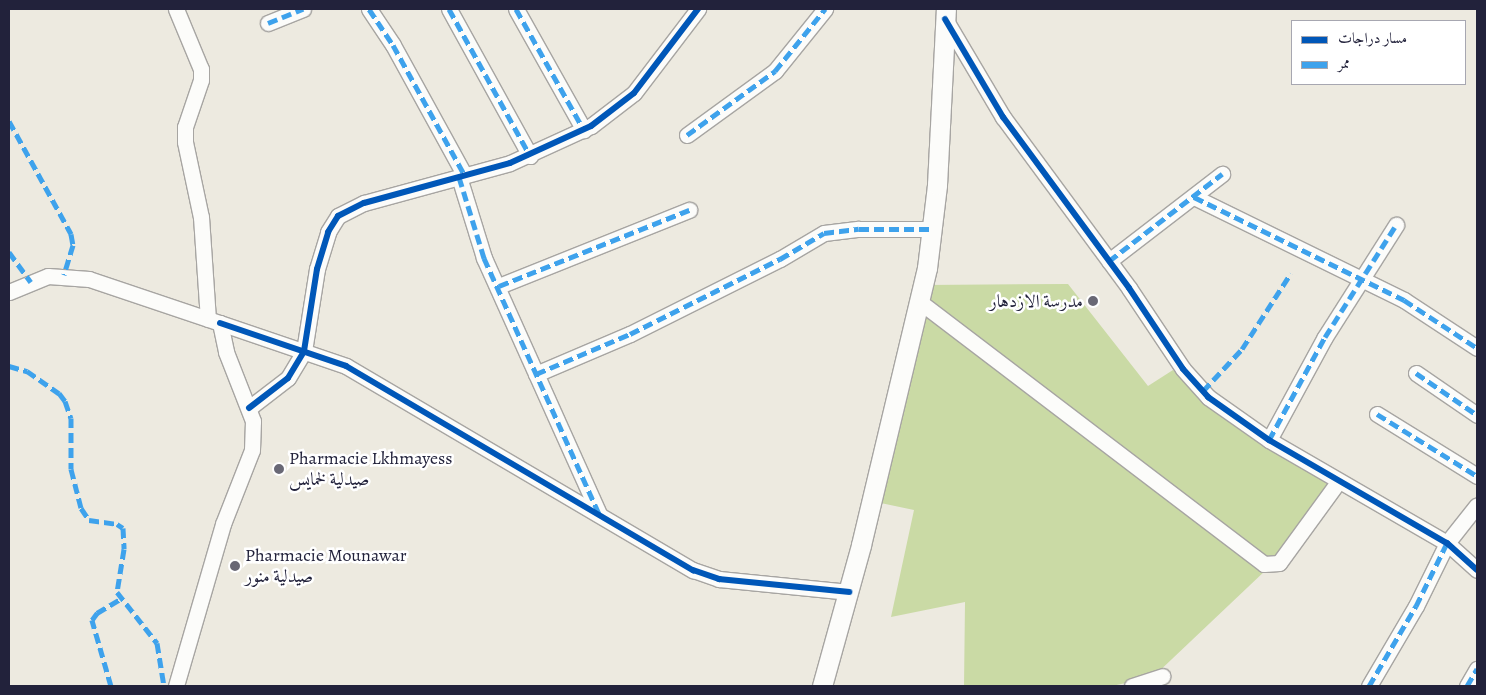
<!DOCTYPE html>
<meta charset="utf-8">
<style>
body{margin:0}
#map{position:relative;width:1486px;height:695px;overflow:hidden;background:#edeae0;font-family:Alegreya,Amiri,serif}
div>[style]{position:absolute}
.green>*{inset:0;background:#cadaa5}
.roads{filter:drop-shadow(1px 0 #a7a5a2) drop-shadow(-1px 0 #a7a5a2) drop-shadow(0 1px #a7a5a2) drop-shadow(0 -1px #a7a5a2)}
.minor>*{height:15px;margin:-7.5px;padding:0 7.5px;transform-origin:7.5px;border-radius:7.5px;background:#fcfcfa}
.tertiary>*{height:19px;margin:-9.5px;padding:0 9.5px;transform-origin:9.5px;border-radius:9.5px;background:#fcfcfa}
.quiet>*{height:5px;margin-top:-2.5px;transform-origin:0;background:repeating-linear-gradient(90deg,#3ea2ec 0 10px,transparent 0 15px)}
.cycleway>*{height:6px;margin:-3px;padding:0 3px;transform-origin:3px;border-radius:3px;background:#0057b8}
.dots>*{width:14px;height:14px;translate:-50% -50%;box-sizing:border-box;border:2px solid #fff;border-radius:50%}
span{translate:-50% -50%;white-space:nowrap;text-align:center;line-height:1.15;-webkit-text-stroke:5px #fff;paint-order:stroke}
.poi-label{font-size:18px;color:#22223b}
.right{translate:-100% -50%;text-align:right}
.left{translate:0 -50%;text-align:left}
.frame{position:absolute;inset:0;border:10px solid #22223b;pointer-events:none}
.legend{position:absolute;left:1291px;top:20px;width:175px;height:65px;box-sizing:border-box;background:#fff;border:1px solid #a7a7b1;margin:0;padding:6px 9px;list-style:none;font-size:15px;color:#22223b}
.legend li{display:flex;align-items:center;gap:10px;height:25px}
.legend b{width:25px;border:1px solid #a7a7b1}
</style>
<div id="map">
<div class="green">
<div style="clip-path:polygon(1068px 284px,1148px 386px,1173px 370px,1251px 432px,1339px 486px,1267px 569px,1153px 677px,1112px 686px,964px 686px,965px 602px,891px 617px,914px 510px,876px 502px,925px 285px)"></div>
</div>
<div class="roads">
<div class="minor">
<div style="left:176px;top:9px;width:65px;rotate:67.4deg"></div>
<div style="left:201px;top:69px;width:11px;rotate:90deg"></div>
<div style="left:201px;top:80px;width:50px;rotate:108.8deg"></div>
<div style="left:185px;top:127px;width:15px;rotate:90deg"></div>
<div style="left:185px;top:142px;width:77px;rotate:78deg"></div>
<div style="left:201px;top:217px;width:102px;rotate:86.1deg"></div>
<div style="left:369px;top:9px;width:43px;rotate:56.3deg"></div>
<div style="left:393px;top:45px;width:149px;rotate:61.2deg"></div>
<div style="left:449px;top:9px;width:168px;rotate:61.1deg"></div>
<div style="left:516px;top:9px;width:139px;rotate:60.7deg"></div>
<div style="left:945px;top:19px;width:114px;rotate:59.4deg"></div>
<div style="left:1003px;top:117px;width:212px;rotate:53.6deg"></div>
<div style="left:1129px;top:288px;width:97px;rotate:56.3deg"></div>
<div style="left:1183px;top:369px;width:38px;rotate:48deg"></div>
<div style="left:1208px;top:397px;width:75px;rotate:35.2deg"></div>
<div style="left:1269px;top:440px;width:206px;rotate:30.1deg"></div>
<div style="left:1447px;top:543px;width:40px;rotate:42deg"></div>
<div style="left:268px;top:23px;width:38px;rotate:-22deg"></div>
<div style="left:687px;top:135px;width:109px;rotate:-36deg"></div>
<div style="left:775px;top:71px;width:80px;rotate:-51.1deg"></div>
<div style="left:459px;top:177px;width:85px;rotate:72.8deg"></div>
<div style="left:484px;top:258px;width:281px;rotate:65.8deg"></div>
<div style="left:1194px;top:197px;width:234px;rotate:26.1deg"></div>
<div style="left:1404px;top:300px;width:87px;rotate:33.3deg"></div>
<div style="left:1109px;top:261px;width:143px;rotate:-37.6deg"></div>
<div style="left:499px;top:286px;width:205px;rotate:-21.8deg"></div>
<div style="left:9px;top:292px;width:42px;rotate:-22.3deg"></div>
<div style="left:48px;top:276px;width:41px;rotate:4.2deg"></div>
<div style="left:89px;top:279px;width:138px;rotate:18.6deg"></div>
<div style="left:220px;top:323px;width:30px;rotate:78deg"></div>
<div style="left:226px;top:352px;width:74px;rotate:68.6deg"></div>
<div style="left:253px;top:421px;width:29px;rotate:92deg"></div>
<div style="left:252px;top:450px;width:79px;rotate:111.4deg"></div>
<div style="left:223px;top:524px;width:169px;rotate:106.2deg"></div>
<div style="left:920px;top:302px;width:432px;rotate:37.3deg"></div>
<div style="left:1264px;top:564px;width:15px;rotate:-4deg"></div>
<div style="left:1279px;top:563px;width:100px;rotate:-53.9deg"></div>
<div style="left:220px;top:323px;width:133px;rotate:18.8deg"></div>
<div style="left:346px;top:366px;width:403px;rotate:30.5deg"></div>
<div style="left:693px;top:570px;width:28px;rotate:19deg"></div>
<div style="left:719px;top:579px;width:131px;rotate:5.7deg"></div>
<div style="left:1416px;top:373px;width:74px;rotate:34.5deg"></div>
<div style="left:536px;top:374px;width:102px;rotate:-23.1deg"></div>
<div style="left:630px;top:334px;width:168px;rotate:-26.6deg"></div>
<div style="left:780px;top:259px;width:51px;rotate:-30.6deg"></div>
<div style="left:824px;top:233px;width:35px;rotate:-7deg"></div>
<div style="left:859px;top:229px;width:74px"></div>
<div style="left:249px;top:408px;width:49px;rotate:-37.6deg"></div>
<div style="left:288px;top:378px;width:31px;rotate:-59deg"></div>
<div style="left:304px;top:351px;width:83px;rotate:-81deg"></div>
<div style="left:317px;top:269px;width:39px;rotate:-73deg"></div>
<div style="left:328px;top:232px;width:19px;rotate:-58deg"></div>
<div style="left:338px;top:216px;width:29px;rotate:-27deg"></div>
<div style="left:364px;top:203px;width:151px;rotate:-15.3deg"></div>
<div style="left:510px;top:163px;width:89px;rotate:-24.6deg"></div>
<div style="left:591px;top:126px;width:54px;rotate:-37.5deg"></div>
<div style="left:634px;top:93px;width:106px;rotate:-52.7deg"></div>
<div style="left:1377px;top:414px;width:118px;rotate:31.8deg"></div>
<div style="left:1269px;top:440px;width:117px;rotate:-61.5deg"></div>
<div style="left:1325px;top:337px;width:133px;rotate:-57.6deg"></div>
<div style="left:1132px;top:686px;width:32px;rotate:-18deg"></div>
<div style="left:1369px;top:686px;width:93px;rotate:-59.6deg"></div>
<div style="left:1416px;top:606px;width:70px;rotate:-63.8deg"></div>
<div style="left:1447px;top:543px;width:48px;rotate:-51.7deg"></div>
<div style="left:1467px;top:686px;width:20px;rotate:-60deg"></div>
</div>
<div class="tertiary">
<div style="left:822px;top:686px;width:146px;rotate:-74.5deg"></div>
<div style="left:861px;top:545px;width:285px;rotate:-76.6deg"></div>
<div style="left:927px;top:268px;width:84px;rotate:-83.1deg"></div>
<div style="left:937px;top:185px;width:176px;rotate:-87.1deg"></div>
</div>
</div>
<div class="quiet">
<div style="left:369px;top:9px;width:43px;rotate:56.3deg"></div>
<div style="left:393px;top:45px;width:149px;rotate:61.2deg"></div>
<div style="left:449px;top:9px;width:168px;rotate:61.1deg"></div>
<div style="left:516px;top:9px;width:139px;rotate:60.7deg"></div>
<div style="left:268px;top:23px;width:38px;rotate:-22deg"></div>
<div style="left:9px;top:121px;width:129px;rotate:61.2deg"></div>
<div style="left:71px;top:234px;width:11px;rotate:80deg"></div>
<div style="left:73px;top:245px;width:31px;rotate:107deg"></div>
<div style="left:687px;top:135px;width:109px;rotate:-36deg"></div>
<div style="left:775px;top:71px;width:80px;rotate:-51.1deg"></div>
<div style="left:459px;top:177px;width:85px;rotate:72.8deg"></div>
<div style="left:484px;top:258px;width:281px;rotate:65.8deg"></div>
<div style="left:1194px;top:197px;width:234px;rotate:26.1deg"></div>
<div style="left:1404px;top:300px;width:87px;rotate:33.3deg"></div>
<div style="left:9px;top:252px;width:37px;rotate:54deg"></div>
<div style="left:1109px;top:261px;width:143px;rotate:-37.6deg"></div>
<div style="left:499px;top:286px;width:205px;rotate:-21.8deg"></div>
<div style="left:9px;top:366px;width:19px;rotate:16deg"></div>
<div style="left:27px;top:371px;width:39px;rotate:35deg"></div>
<div style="left:59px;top:393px;width:10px;rotate:53deg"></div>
<div style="left:65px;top:401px;width:18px;rotate:71deg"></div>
<div style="left:71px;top:418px;width:51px;rotate:90deg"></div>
<div style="left:71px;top:469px;width:40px;rotate:75.6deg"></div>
<div style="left:81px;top:508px;width:14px;rotate:56deg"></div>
<div style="left:89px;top:520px;width:28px;rotate:8deg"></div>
<div style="left:117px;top:524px;width:7px;rotate:34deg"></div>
<div style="left:123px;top:528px;width:21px;rotate:87deg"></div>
<div style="left:124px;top:549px;width:44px;rotate:99.2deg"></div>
<div style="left:117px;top:592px;width:65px;rotate:51.9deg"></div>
<div style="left:157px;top:643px;width:44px;rotate:80.8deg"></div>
<div style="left:1416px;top:373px;width:74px;rotate:34.5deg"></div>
<div style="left:536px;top:374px;width:102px;rotate:-23.1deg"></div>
<div style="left:630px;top:334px;width:168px;rotate:-26.6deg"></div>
<div style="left:780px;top:259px;width:51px;rotate:-30.6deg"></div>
<div style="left:824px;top:233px;width:35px;rotate:-7deg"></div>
<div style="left:859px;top:229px;width:74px"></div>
<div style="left:1203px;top:391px;width:57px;rotate:-47.1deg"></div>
<div style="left:1242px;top:349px;width:90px;rotate:-57.2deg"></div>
<div style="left:1377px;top:414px;width:118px;rotate:31.8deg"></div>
<div style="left:1269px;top:440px;width:117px;rotate:-61.5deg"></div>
<div style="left:1325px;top:337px;width:133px;rotate:-57.6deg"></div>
<div style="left:111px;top:686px;width:69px;rotate:-106.1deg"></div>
<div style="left:92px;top:620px;width:9px;rotate:-54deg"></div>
<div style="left:97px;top:613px;width:27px;rotate:-31deg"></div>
<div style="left:1369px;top:686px;width:93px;rotate:-59.6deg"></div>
<div style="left:1416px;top:606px;width:70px;rotate:-63.8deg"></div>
<div style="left:1467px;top:686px;width:20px;rotate:-60deg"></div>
</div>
<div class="cycleway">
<div style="left:945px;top:19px;width:114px;rotate:59.4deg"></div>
<div style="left:1003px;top:117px;width:212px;rotate:53.6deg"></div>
<div style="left:1129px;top:288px;width:97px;rotate:56.3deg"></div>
<div style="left:1183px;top:369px;width:38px;rotate:48deg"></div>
<div style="left:1208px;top:397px;width:75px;rotate:35.2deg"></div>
<div style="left:1269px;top:440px;width:206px;rotate:30.1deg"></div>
<div style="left:1447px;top:543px;width:40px;rotate:42deg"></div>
<div style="left:220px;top:323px;width:133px;rotate:18.8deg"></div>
<div style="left:346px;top:366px;width:403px;rotate:30.5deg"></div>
<div style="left:693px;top:570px;width:28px;rotate:19deg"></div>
<div style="left:719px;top:579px;width:131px;rotate:5.7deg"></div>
<div style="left:249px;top:408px;width:49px;rotate:-37.6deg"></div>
<div style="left:288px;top:378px;width:31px;rotate:-59deg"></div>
<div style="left:304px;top:351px;width:83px;rotate:-81deg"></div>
<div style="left:317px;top:269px;width:39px;rotate:-73deg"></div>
<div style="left:328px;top:232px;width:19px;rotate:-58deg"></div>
<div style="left:338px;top:216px;width:29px;rotate:-27deg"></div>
<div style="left:364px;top:203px;width:151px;rotate:-15.3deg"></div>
<div style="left:510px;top:163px;width:89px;rotate:-24.6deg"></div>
<div style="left:591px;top:126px;width:54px;rotate:-37.5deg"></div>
<div style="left:634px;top:93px;width:106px;rotate:-52.7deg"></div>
</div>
<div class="dots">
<div style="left:1093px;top:301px;background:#696875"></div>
<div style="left:279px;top:469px;background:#696875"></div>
<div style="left:235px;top:566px;background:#696875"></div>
</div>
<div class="poi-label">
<span class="right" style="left:1083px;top:301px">مدرسة الازدهار</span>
<span class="left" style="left:289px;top:469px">Pharmacie Lkhmayess<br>صيدلية لخمايس</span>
<span class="left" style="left:245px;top:566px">Pharmacie Mounawar<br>صيدلية منور</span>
</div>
<div class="frame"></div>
<ul class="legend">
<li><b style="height:6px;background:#0057b8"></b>مسار دراجات</li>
<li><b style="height:6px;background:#3ea2ec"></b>ممر</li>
</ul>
</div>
